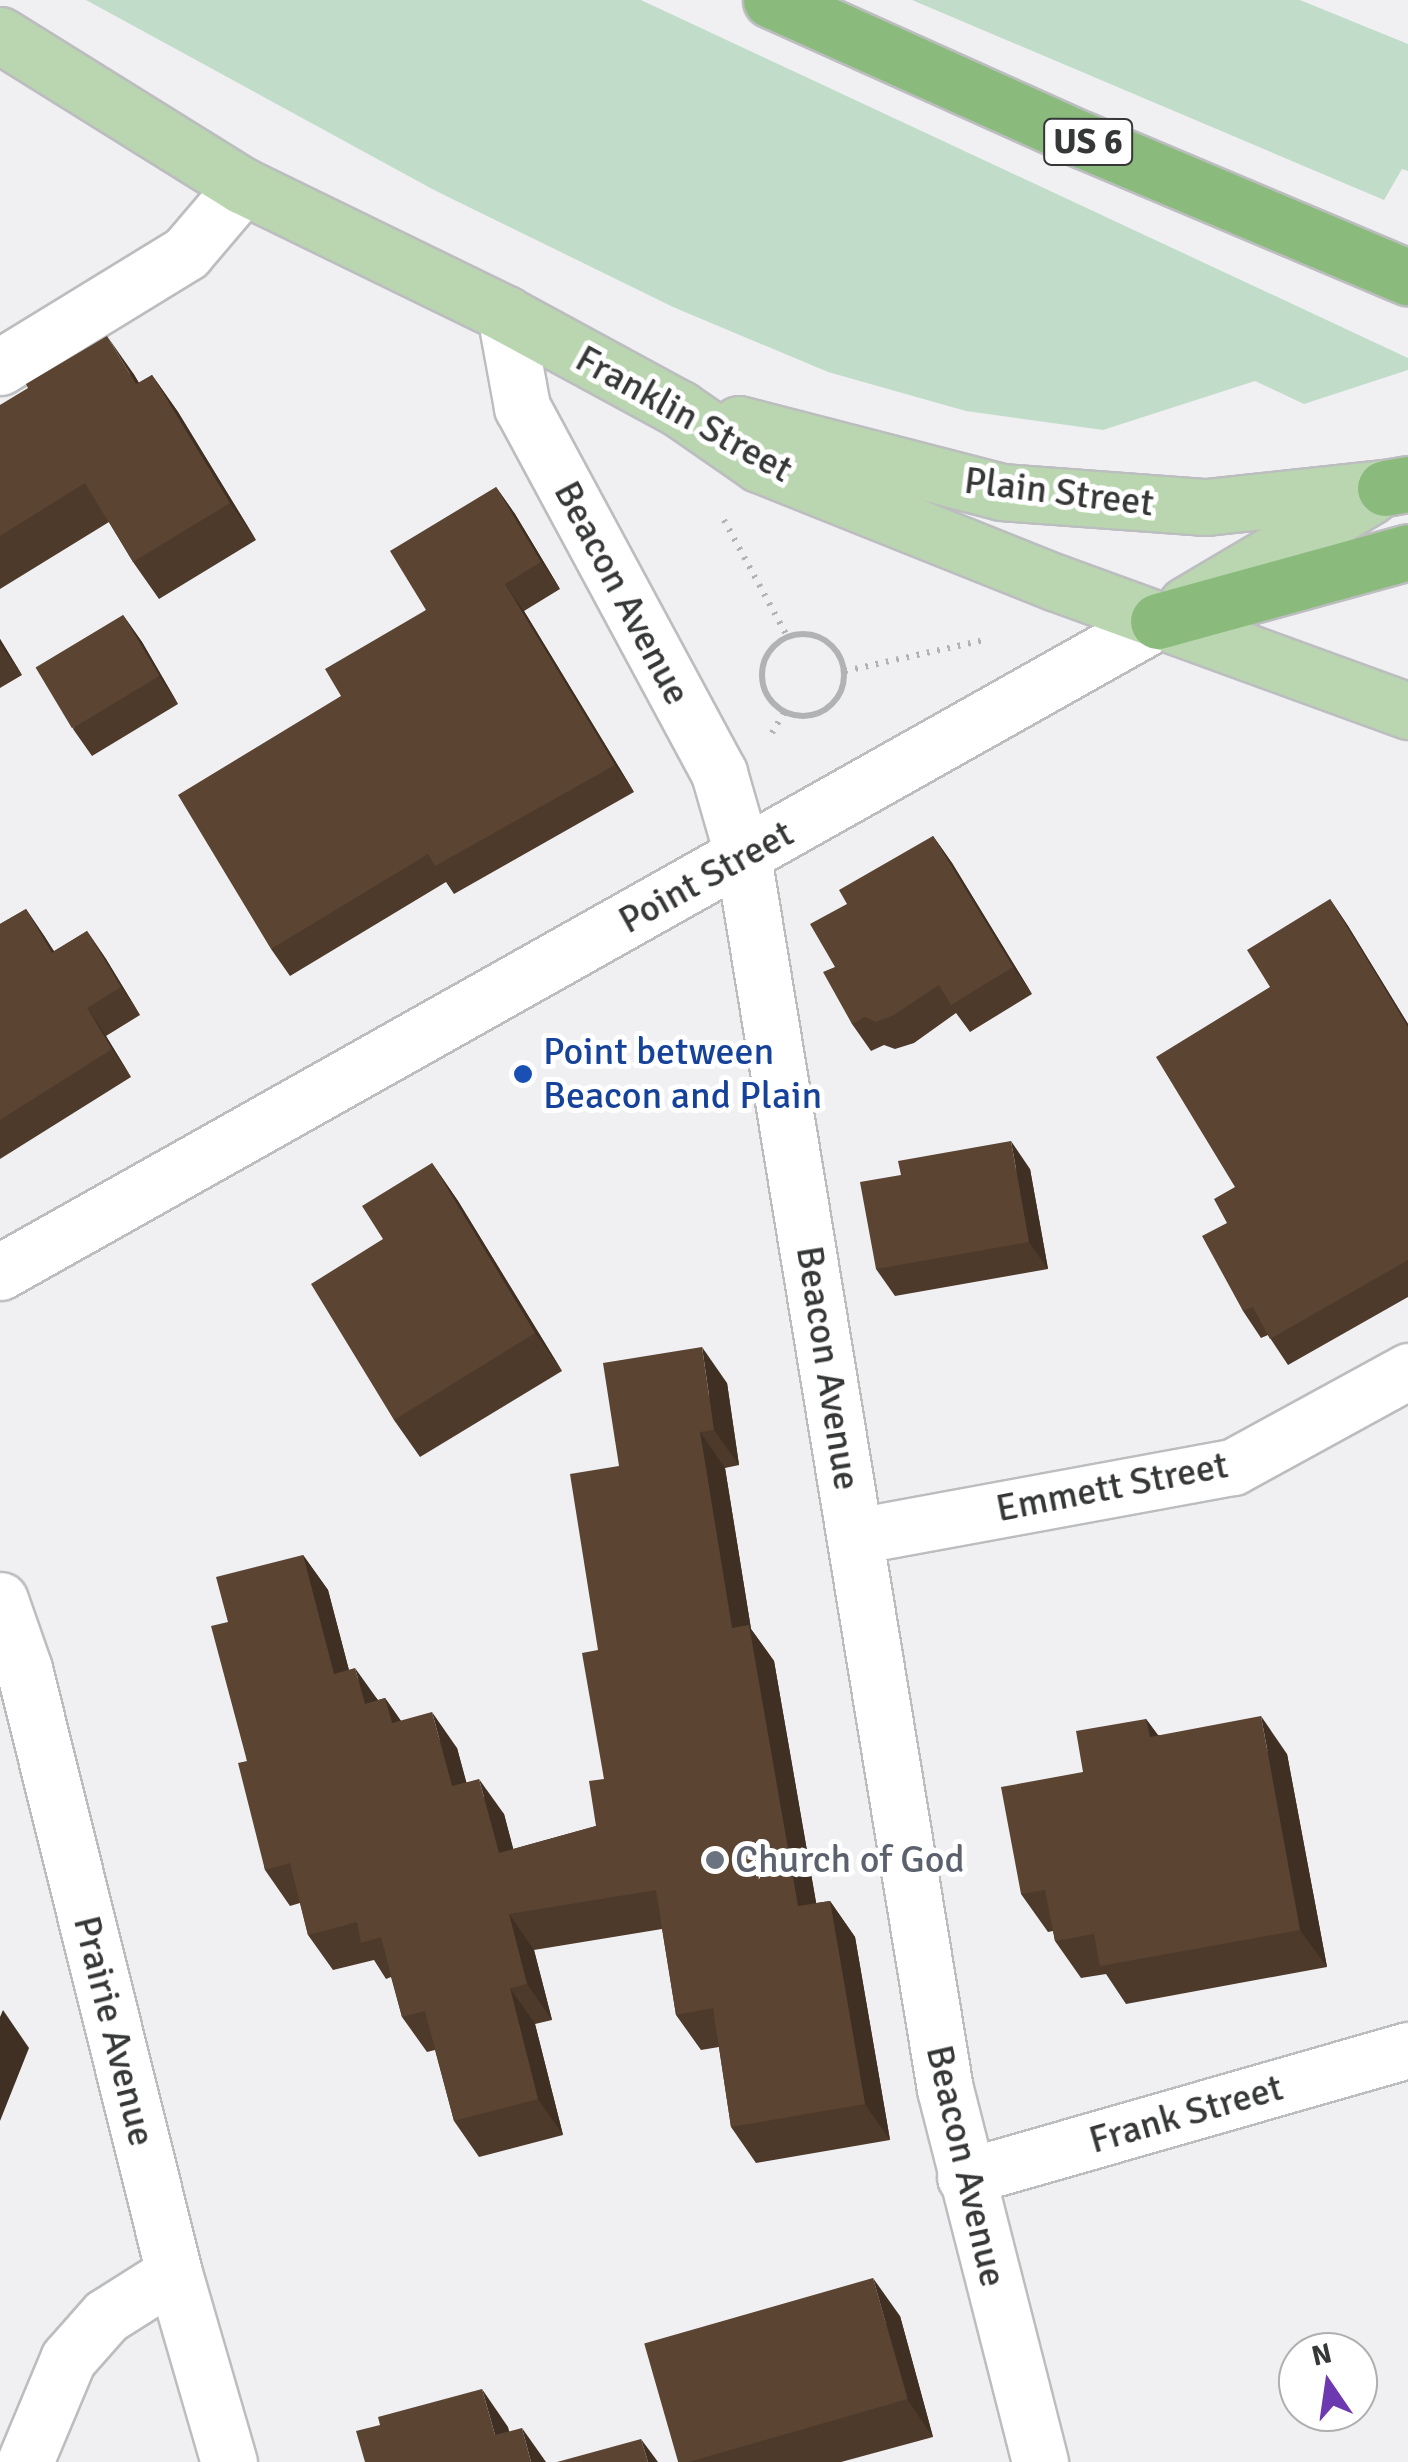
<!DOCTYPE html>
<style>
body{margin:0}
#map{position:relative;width:1408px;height:2462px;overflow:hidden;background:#f0f0f3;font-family:Signika,sans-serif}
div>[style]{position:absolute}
.green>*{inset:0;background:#c1ddc9}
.path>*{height:6px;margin-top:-3px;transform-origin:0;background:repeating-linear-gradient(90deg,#b1b2b4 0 2.5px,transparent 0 10.5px)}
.path>.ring{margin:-3px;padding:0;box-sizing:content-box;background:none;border:6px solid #b1b2b4;border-radius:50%}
.roads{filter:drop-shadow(2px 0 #bcbdbf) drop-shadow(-2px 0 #bcbdbf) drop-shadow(0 2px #bcbdbf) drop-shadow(0 -2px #bcbdbf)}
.minor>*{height:55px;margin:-27.5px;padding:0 27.5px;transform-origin:27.5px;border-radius:27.5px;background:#fff}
.major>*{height:55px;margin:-27.5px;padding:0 27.5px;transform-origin:27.5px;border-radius:27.5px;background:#b9d6b0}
.highway>*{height:55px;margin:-27.5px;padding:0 27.5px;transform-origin:27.5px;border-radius:27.5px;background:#8abb7c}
.wall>*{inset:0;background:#4e3a2b}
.shaded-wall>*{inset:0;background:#403023}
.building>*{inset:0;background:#5b4432;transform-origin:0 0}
.dots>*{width:28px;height:28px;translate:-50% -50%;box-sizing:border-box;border:5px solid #fff;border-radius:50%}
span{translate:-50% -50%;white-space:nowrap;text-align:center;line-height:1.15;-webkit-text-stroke:10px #fff;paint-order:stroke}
.shield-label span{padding:2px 8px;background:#fff;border:2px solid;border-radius:8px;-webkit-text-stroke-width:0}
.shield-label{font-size:35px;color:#363737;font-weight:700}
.street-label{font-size:38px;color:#363737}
.transit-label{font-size:38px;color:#164399}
.left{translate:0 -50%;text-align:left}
.worship-label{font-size:38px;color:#5b616d}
.north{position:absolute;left:1278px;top:2332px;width:100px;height:100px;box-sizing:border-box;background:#fff;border:2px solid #afafaf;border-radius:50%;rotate:347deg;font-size:28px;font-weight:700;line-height:40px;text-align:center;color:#363737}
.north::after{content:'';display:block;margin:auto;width:35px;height:45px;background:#6d39b0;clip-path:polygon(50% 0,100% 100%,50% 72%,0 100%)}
</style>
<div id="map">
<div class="green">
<div style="clip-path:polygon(86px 0,641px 0,1408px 358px,1408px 370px,1304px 404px,1255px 381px,1103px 430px,966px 411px,828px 372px,673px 307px,434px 190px)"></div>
<div style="clip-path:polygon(912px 0,1300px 0,1408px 44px,1408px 171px,1402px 169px,1384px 200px)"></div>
</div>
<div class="path">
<div style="left:724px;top:520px;width:134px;rotate:61.5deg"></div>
<div class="ring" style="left:762px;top:634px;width:76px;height:76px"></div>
<div style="left:845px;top:671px;width:143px;rotate:-12.5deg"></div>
<div style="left:772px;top:733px;width:24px;rotate:-60deg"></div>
</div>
<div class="roads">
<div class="minor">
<div style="left:505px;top:314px;width:95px;rotate:79.6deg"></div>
<div style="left:522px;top:407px;width:416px;rotate:61.7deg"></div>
<div style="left:719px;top:773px;width:86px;rotate:73.9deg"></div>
<div style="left:743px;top:856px;width:1249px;rotate:80.7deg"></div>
<div style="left:945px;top:2089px;width:385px;rotate:75.7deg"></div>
<div style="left:0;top:367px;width:218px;rotate:-31.5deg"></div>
<div style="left:186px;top:253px;width:88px;rotate:-49.6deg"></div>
<div style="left:0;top:1272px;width:1328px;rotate:-29.34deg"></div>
<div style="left:856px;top:1536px;width:383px;rotate:-10.4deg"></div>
<div style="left:1233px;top:1467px;width:200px;rotate:-28.7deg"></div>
<div style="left:0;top:1600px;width:73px;rotate:70.8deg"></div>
<div style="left:24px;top:1669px;width:622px;rotate:76.05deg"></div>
<div style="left:174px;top:2273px;width:197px;rotate:73.8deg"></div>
<div style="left:965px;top:2177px;width:461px;rotate:-16deg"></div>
<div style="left:25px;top:2462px;width:112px;rotate:-67.3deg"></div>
<div style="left:68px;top:2359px;width:57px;rotate:-48.5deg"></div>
<div style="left:106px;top:2316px;width:80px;rotate:-32.3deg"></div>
</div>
<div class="major">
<div style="left:0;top:35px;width:286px;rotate:31.9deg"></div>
<div style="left:243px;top:186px;width:292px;rotate:26deg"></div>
<div style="left:505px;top:314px;width:199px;rotate:28.5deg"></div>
<div style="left:680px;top:409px;width:96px;rotate:34.8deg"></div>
<div style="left:759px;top:464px;width:321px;rotate:21.8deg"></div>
<div style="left:1057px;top:583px;width:374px;rotate:20deg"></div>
<div style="left:739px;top:424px;width:271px;rotate:14.5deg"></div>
<div style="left:1001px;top:492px;width:206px;rotate:4.2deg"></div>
<div style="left:1206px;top:507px;width:180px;rotate:-6.1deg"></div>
<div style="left:1186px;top:605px;width:214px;rotate:-30.6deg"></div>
</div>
<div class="highway">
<div style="left:771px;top:0;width:342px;rotate:24.2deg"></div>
<div style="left:1083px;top:140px;width:353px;rotate:22.9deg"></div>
<div style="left:1385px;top:488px;width:23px;rotate:-10deg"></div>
<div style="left:1158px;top:621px;width:259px;rotate:-15.4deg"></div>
</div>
</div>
<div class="wall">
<div style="clip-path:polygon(133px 373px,139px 383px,152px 375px,178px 412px,256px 540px,159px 599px,133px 562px,109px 522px,0 589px,0 405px)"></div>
<div style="clip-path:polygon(496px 487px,515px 514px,560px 589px,524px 611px,634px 792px,454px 894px,446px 882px,290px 976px,271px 949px,341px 696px,426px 610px)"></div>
<div style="clip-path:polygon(123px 615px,142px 642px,178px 704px,92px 756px,73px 729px)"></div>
<div style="clip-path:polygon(0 639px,22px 675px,0 688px)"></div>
<div style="clip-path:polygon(933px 836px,952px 863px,1032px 994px,970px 1032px,956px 1013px,914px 1043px,895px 1049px,884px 1045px,871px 1051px,852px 1024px,835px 967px,847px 904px)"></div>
<div style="clip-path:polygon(1330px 899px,1348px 926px,1408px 1024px,1408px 1297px,1288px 1365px,1268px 1335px,1261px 1338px,1243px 1311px,1227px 1223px,1235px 1187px)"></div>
<div style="clip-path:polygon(26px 909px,54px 951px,87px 931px,106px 959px,140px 1015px,106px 1036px,131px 1077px,0 1159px,0 924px)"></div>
<div style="clip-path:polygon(432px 1163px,458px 1201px,562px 1371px,420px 1457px,394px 1420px,383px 1239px)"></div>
<div style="clip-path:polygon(1030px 1169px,1048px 1269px,895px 1296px,876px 1269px,901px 1175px)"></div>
<div style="clip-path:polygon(727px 1383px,739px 1465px,725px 1468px,751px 1629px,774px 1661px,816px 1903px,830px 1901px,855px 1937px,890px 2140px,756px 2163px,731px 2127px,719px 2047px,701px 2050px,676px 2015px,662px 1929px,534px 1950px,552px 2020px,535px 2024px,563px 2135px,479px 2157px,454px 2121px,435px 2050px,427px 2052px,402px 2017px,391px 1977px,386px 1979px,374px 1960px,333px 1970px,308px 1935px,300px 1903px,290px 1906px,265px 1870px,247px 1761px,228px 1622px,303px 1555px,328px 1590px,349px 1670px,378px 1700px,385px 1698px,401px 1721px,457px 1748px,466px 1782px,504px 1814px,513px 1849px,596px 1826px,604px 1779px,598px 1650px,619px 1466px)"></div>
<div style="clip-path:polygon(1146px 1719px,1158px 1735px,1287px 1754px,1327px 1967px,1126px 2004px,1106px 1974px,1081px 1978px,1055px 1941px,1053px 1931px,1048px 1932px,1021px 1894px,1083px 1772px)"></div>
<div style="clip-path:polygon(900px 2316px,933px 2437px,841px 2462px,678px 2462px)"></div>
</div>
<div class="shaded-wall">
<div style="clip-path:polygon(107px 336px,133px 373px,162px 421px,136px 384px)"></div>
<div style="clip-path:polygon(152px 375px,178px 412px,256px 540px,230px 503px)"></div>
<div style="clip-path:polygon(496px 487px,515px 514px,560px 589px,541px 562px)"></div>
<div style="clip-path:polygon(505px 584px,524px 611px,634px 792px,615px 765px)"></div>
<div style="clip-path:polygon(123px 615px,142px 642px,178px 704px,159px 676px)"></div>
<div style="clip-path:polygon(0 639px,22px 675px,0 644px)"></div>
<div style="clip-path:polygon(933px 836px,952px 863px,1032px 994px,1013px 967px)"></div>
<div style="clip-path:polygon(1330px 899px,1348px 926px,1408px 1024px,1408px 1027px)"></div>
<div style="clip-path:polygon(26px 909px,45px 937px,71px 980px,52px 953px)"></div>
<div style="clip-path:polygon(87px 931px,106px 959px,140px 1015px,121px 987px)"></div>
<div style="clip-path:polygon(87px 1008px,106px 1036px,131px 1077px,112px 1049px)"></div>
<div style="clip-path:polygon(1011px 1141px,1030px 1169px,1048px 1269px,1029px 1242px)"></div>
<div style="clip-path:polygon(432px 1163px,458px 1201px,562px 1371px,535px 1333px)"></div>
<div style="clip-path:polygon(702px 1347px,727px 1383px,739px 1465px,714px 1430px)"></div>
<div style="clip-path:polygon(700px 1432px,725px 1468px,751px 1629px,774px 1661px,823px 1942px,798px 1906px,732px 1628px)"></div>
<div style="clip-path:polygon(303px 1555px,328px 1590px,359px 1709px,334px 1674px)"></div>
<div style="clip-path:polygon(355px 1668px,380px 1703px,365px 1704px)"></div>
<div style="clip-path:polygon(385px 1698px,410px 1734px,392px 1723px)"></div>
<div style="clip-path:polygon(432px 1712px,457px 1748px,477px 1821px,452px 1786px)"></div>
<div style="clip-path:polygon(1261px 1716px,1287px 1754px,1327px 1967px,1300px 1930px)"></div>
<div style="clip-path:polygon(1146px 1719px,1173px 1756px,1150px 1737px)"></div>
<div style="clip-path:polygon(479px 1779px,504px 1814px,524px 1889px,499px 1853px)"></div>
<div style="clip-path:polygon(830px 1901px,855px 1937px,890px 2140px,865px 2104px)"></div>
<div style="clip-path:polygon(509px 1914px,534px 1950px,552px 2020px,527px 1984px)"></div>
<div style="clip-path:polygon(510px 1988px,535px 2024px,563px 2135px,538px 2099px)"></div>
<div style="clip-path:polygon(3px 2010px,29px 2048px,0 2121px,0 2017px)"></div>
<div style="clip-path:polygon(873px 2278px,900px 2316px,933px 2437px,907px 2399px)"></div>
<div style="clip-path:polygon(482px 2389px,508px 2427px,518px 2462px,495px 2435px)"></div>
<div style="clip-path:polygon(522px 2428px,546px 2462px,531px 2462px)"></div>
<div style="clip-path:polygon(641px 2439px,658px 2462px,648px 2462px)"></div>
</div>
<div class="building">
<div style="clip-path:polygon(107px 336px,136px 384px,152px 375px,230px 503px,133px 562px,85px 483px,0 536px,0 405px,28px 388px,26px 384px)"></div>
<div style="clip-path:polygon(496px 487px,541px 562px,505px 584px,615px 765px,435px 866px,428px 854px,271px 949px,178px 795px,341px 696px,325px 669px,426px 610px,390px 551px)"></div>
<div style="left:123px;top:615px;width:71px;height:102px;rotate:59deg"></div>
<div style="clip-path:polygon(933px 836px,1013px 967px,951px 1005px,939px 985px,894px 1015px,876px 1022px,865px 1017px,852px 1024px,823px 972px,835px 967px,810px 924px,847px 904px,839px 890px)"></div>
<div style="clip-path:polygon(1330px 899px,1408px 1027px,1408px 1260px,1270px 1339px,1253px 1307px,1243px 1311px,1202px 1236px,1227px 1223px,1214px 1199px,1235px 1187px,1156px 1057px,1270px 987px,1247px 950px)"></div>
<div style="clip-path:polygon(26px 909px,52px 953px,87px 931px,121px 987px,87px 1008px,112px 1049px,0 1120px,0 924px)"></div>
<div style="clip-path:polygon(1011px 1141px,1029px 1242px,876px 1269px,860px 1182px,901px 1175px,898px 1161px)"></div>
<div style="clip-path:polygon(432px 1163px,535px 1333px,394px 1420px,311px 1284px,383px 1239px,362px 1206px)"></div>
<div style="clip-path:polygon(702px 1347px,714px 1430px,700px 1432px,732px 1628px,749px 1625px,798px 1906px,830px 1901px,865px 2104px,731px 2127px,713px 2008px,676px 2015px,656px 1890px,509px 1914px,527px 1984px,510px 1988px,538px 2099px,454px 2121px,425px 2011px,402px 2017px,381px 1937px,361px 1943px,357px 1922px,308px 1935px,290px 1863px,265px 1870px,238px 1763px,247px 1761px,211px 1626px,228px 1622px,216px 1577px,303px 1555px,334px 1674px,355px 1668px,365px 1704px,385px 1698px,392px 1723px,432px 1712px,452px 1786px,479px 1779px,499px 1853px,596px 1826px,589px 1781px,604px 1779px,582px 1653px,598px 1650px,570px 1474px,619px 1466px,603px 1363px)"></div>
<div style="clip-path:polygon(1261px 1716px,1300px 1930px,1100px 1966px,1094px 1934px,1055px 1941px,1045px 1890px,1021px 1894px,1001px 1787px,1083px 1772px,1076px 1731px,1146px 1719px,1150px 1737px)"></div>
<div style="left:873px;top:2278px;width:126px;height:238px;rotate:74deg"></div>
<div style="clip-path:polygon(482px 2389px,495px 2435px,522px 2428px,531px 2462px,365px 2462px,356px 2431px,380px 2425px,378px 2417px)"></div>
<div style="clip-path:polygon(641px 2439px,648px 2462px,557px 2462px)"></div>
</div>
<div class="dots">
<div style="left:523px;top:1074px;background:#1a4fb4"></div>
<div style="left:715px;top:1860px;background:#6b7280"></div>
</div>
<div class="shield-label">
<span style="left:1088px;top:142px">US 6</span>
</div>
<div class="street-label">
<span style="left:684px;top:414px;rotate:29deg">Franklin Street</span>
<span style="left:1059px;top:492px;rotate:7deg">Plain Street</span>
<span style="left:622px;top:593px;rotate:62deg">Beacon Avenue</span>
<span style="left:706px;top:877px;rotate:-29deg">Point Street</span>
<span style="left:828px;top:1368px;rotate:81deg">Beacon Avenue</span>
<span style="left:1112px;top:1487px;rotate:-11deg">Emmett Street</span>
<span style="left:114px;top:2031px;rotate:76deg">Prairie Avenue</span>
<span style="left:1186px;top:2114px;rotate:-16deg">Frank Street</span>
<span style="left:966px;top:2166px;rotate:77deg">Beacon Avenue</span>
</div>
<div class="transit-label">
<span class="left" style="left:543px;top:1074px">Point between<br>Beacon and Plain</span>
</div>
<div class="worship-label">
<span class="left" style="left:735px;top:1860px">Church of God</span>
</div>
<div class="north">N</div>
</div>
